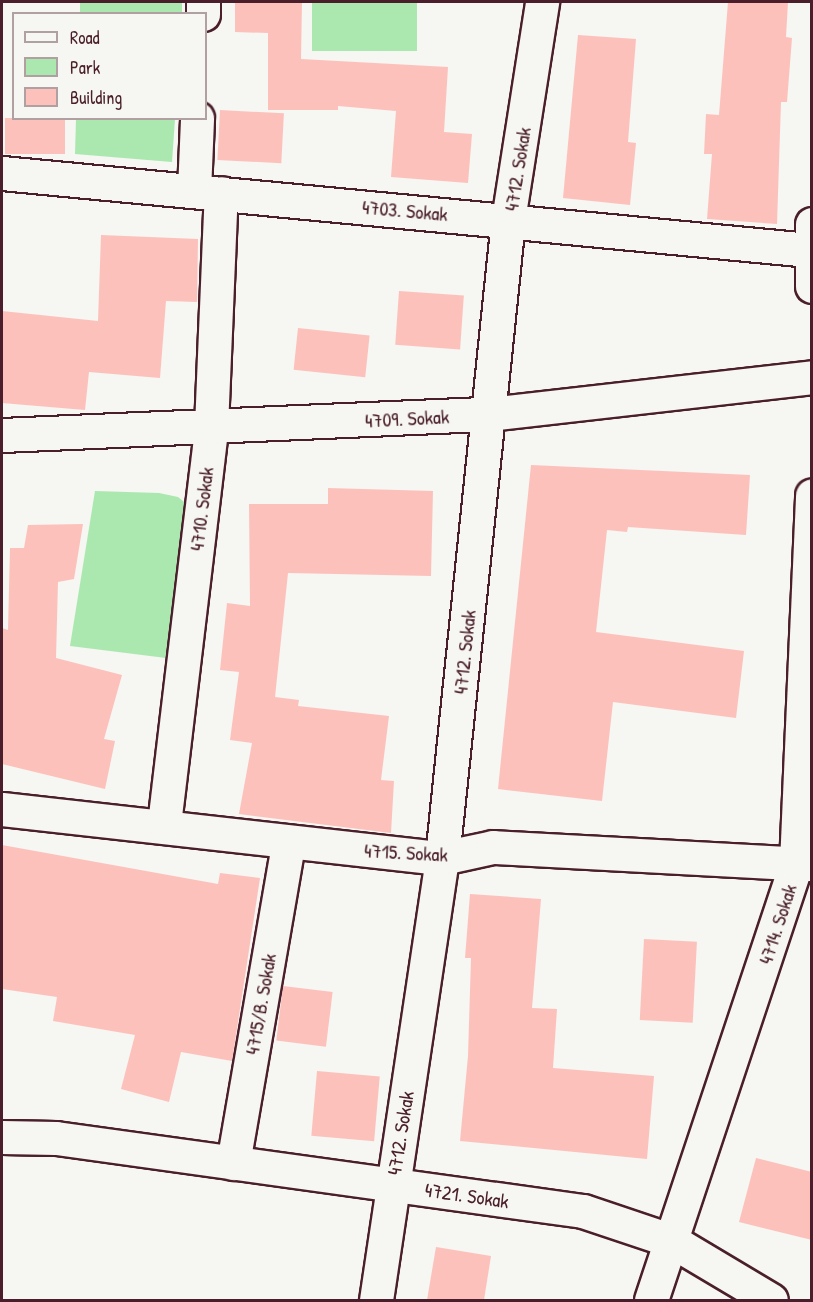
<!DOCTYPE html>
<style>
body{margin:0}
#map{position:relative;width:813px;height:1302px;overflow:hidden;background:#f6f6f2;font-family:"Patrick Hand",sans-serif}
div>[style]{position:absolute}
.green>*{inset:0;background:#aae8af;transform-origin:0 0}
.building>*{inset:0;background:#fdc1bc;transform-origin:0 0}
.roads{filter:drop-shadow(2px 0 #4a1f2b) drop-shadow(-2px 0 #4a1f2b) drop-shadow(0 2px #4a1f2b) drop-shadow(0 -2px #4a1f2b)}
.minor>*{height:33px;margin:-16.5px;padding:0 16.5px;transform-origin:16.5px;border-radius:16.5px;background:#f6f6f2}
span{translate:-50% -50%;white-space:nowrap;text-align:center;line-height:1.15;-webkit-text-stroke:4.5px #f6f6f2;paint-order:stroke}
.street-label{font-size:20px;color:#4a1f2b}
.frame{position:absolute;inset:0;border:3px solid #4a1f2b;pointer-events:none}
.legend{position:absolute;left:12px;top:12px;width:195px;height:108px;box-sizing:border-box;background:#f6f6f2;border:2px solid #b1a0a2;margin:0;padding:8px 10px;list-style:none;font-size:18px;color:#4a1f2b}
.legend li{display:flex;align-items:center;gap:12px;height:30px}
.legend b{width:30px;border:2px solid #b1a0a2}
</style>
<div id="map">
<div class="green">
<div style="left:80px;top:2px;width:102px;height:11px"></div>
<div style="left:312px;top:2px;width:105px;height:49px"></div>
<div style="clip-path:polygon(76px 119px,175px 119px,172px 162px,75px 154px)"></div>
<div style="clip-path:polygon(95px 491px,159px 493px,178px 497px,189px 506px,174px 659px,70px 646px)"></div>
</div>
<div class="building">
<div style="clip-path:polygon(235px 2px,302px 2px,301px 59px,448px 67px,444px 132px,472px 134px,468px 183px,391px 177px,396px 111px,338px 106px,338px 110px,268px 110px,268px 33px,235px 32px)"></div>
<div style="clip-path:polygon(728px 2px,788px 2px,786px 37px,792px 38px,787px 102px,781px 102px,777px 224px,707px 219px,712px 154px,704px 154px,706px 114px,719px 115px)"></div>
<div style="clip-path:polygon(578px 35px,636px 39px,628px 142px,636px 143px,630px 205px,563px 198px)"></div>
<div style="left:220px;top:110px;width:64px;height:50px;rotate:3deg"></div>
<div style="left:5px;top:118px;width:60px;height:36px"></div>
<div style="clip-path:polygon(101px 235px,198px 239px,197px 302px,166px 301px,160px 378px,89px 372px,85px 410px,2px 403px,2px 311px,98px 321px)"></div>
<div style="left:399px;top:291px;width:65px;height:54px;rotate:4deg"></div>
<div style="left:298px;top:328px;width:72px;height:42px;rotate:6deg"></div>
<div style="clip-path:polygon(531px 465px,750px 475px,746px 535px,628px 527px,627px 532px,607px 530px,596px 632px,744px 651px,736px 718px,613px 702px,602px 801px,498px 789px)"></div>
<div style="clip-path:polygon(328px 488px,433px 491px,431px 576px,288px 573px,275px 697px,299px 700px,298px 706px,389px 716px,381px 780px,394px 781px,391px 833px,239px 814px,252px 743px,230px 740px,239px 672px,220px 670px,227px 603px,250px 606px,249px 504px,328px 504px)"></div>
<div style="clip-path:polygon(83px 524px,74px 579px,58px 582px,56px 658px,122px 675px,104px 739px,115px 741px,105px 789px,2px 764px,2px 628px,8px 630px,10px 548px,24px 548px,28px 525px)"></div>
<div style="clip-path:polygon(2px 845px,218px 884px,220px 873px,260px 878px,232px 1061px,181px 1052px,169px 1102px,121px 1089px,135px 1035px,53px 1021px,57px 997px,2px 989px)"></div>
<div style="clip-path:polygon(470px 894px,541px 899px,532px 1008px,557px 1009px,553px 1068px,654px 1076px,647px 1159px,460px 1141px,468px 1056px,471px 958px,465px 958px)"></div>
<div style="left:644px;top:939px;width:53px;height:81px;rotate:3deg"></div>
<div style="left:283px;top:986px;width:50px;height:55px;rotate:7deg"></div>
<div style="left:317px;top:1071px;width:63px;height:65px;rotate:5deg"></div>
<div style="clip-path:polygon(756px 1158px,812px 1172px,812px 1240px,739px 1222px)"></div>
<div style="clip-path:polygon(436px 1247px,491px 1256px,484px 1300px,427px 1300px)"></div>
</div>
<div class="roads">
<div class="minor">
<div style="left:203px;top:14px;width:12px;rotate:-90deg"></div>
<div style="left:2px;top:173px;width:811px;rotate:5.45deg"></div>
<div style="left:194px;top:191px;width:73px;rotate:-87.6deg"></div>
<div style="left:812px;top:224px;width:62px;rotate:90deg"></div>
<div style="left:2px;top:435px;width:487px;rotate:-2.5deg"></div>
<div style="left:489px;top:414px;width:325px;rotate:-6.5deg"></div>
<div style="left:2px;top:809px;width:443px;rotate:6.4deg"></div>
<div style="left:442px;top:858px;width:52px;rotate:-12.2deg"></div>
<div style="left:493px;top:847px;width:319px;rotate:3.1deg"></div>
<div style="left:164px;top:824px;width:400px;rotate:-83.2deg"></div>
<div style="left:211px;top:427px;width:234px;rotate:-87.6deg"></div>
<div style="left:2px;top:1137px;width:54px;rotate:1.1deg"></div>
<div style="left:56px;top:1138px;width:532px;rotate:7.89deg"></div>
<div style="left:583px;top:1211px;width:94px;rotate:18.6deg"></div>
<div style="left:672px;top:1241px;width:115px;rotate:30.8deg"></div>
<div style="left:233px;top:1163px;width:324px;rotate:-80.2deg"></div>
<div style="left:376px;top:1300px;width:447px;rotate:-81.5deg"></div>
<div style="left:442px;top:858px;width:641px;rotate:-84.09deg"></div>
<div style="left:508px;top:220px;width:221px;rotate:-81.1deg"></div>
<div style="left:651px;top:1300px;width:459px;rotate:-71.6deg"></div>
<div style="left:796px;top:864px;width:369px;rotate:-87.5deg"></div>
</div>
</div>
<div class="street-label">
<span style="left:517px;top:169px;rotate:-81deg">4712. Sokak</span>
<span style="left:405px;top:210px;rotate:5deg">4703. Sokak</span>
<span style="left:407px;top:418px;rotate:-3deg">4709. Sokak</span>
<span style="left:201px;top:509px;rotate:-83deg">4710. Sokak</span>
<span style="left:464px;top:652px;rotate:-84deg">4712. Sokak</span>
<span style="left:406px;top:852px;rotate:3deg">4715. Sokak</span>
<span style="left:777px;top:924px;rotate:-72deg">4714. Sokak</span>
<span style="left:260px;top:1004px;rotate:-80deg">4715/B. Sokak</span>
<span style="left:400px;top:1133px;rotate:-81deg">4712. Sokak</span>
<span style="left:467px;top:1195px;rotate:8deg">4721. Sokak</span>
</div>
<div class="frame"></div>
<ul class="legend">
<li><b style="height:8px;background:#f6f6f2"></b>Road</li>
<li><b style="height:16px;background:#aae8af"></b>Park</li>
<li><b style="height:16px;background:#fdc1bc"></b>Building</li>
</ul>
</div>
